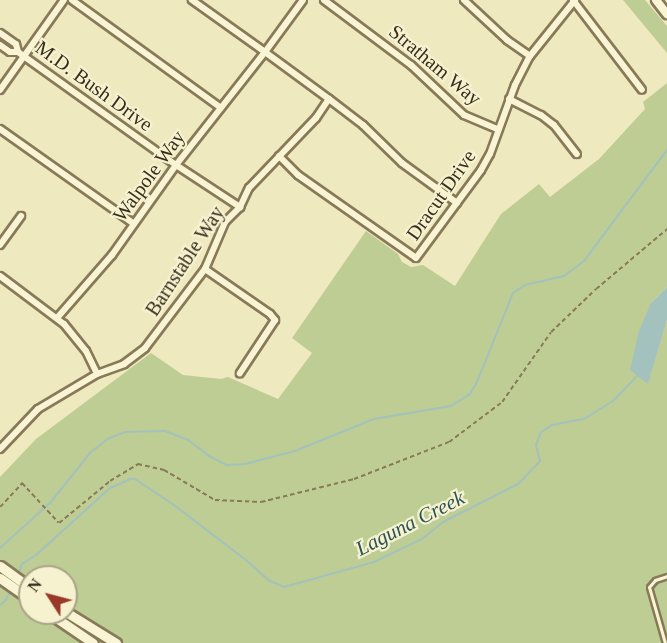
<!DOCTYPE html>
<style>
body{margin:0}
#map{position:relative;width:667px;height:643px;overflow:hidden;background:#efe9c0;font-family:"Times New Roman",serif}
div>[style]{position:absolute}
.green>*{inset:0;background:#bdcd94}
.water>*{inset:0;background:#a3c1bd}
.stream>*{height:2px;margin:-1px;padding:0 1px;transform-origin:1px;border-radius:1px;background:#a3c1bd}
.path>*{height:1.5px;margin-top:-0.75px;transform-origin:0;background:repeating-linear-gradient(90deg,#887a58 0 4.5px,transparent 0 7.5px)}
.roads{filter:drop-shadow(2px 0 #887a58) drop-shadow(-2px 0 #887a58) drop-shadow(0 2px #887a58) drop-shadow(0 -2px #887a58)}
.service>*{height:3px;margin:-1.5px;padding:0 1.5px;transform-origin:1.5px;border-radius:1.5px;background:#f9f5d4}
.minor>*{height:6px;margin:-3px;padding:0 3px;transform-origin:3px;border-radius:3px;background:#f9f5d4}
.tertiary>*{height:8px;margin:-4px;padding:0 4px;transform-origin:4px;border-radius:4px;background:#f9f5d4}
.secondary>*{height:9px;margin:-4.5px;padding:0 4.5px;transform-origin:4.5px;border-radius:4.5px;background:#f9f5d4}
span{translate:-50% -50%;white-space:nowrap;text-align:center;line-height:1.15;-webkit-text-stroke:4.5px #f6f2d0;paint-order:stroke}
.street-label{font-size:20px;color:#382e1d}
.water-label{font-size:21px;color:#2b5358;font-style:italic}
.north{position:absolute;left:18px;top:565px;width:60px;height:60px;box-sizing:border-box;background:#f6f2d0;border:2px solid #aaa488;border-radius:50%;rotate:306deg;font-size:16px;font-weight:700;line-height:24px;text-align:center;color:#382e1d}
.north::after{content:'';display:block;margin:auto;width:21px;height:27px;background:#993927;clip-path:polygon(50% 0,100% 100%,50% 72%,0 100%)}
</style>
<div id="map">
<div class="green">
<div style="clip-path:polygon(623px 0,645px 0,667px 26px,667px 53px)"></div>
<div style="clip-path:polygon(evenodd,667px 83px,667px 287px,651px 303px,648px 383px,667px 320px,667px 643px,0 643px,0 477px,36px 439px,151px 353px,183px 375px,221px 379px,228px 377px,278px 399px,312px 353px,292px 338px,366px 231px,398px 254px,402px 262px,411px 267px,423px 265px,455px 286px,501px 214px,539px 184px,550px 197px,599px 159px,645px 109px,643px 102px,667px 83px,30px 577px,66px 577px,66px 613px,30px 613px,30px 577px)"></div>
</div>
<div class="water">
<div style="clip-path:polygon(667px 287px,667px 320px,648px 384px,630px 370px,639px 331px,651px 303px)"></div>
</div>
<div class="stream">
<div style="left:0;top:548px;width:67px;rotate:-42deg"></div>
<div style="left:50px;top:503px;width:64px;rotate:-51.3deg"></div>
<div style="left:90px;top:453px;width:22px;rotate:-39deg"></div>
<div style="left:107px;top:439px;width:19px;rotate:-21deg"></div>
<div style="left:125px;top:432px;width:40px;rotate:-1.4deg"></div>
<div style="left:165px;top:431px;width:25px;rotate:21deg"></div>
<div style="left:188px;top:440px;width:26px;rotate:37deg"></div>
<div style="left:209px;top:456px;width:20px;rotate:27deg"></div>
<div style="left:227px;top:465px;width:18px;rotate:-3deg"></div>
<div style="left:245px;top:464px;width:52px;rotate:-14.6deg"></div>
<div style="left:295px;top:451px;width:85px;rotate:-22.1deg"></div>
<div style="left:374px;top:419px;width:78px;rotate:-9.6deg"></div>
<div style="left:451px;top:406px;width:22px;rotate:-32deg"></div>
<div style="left:470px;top:394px;width:14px;rotate:-60deg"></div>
<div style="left:477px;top:382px;width:96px;rotate:-68deg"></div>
<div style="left:513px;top:293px;width:14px;rotate:-34deg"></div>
<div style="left:525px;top:285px;width:40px;rotate:-13deg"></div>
<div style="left:564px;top:276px;width:25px;rotate:-37deg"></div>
<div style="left:584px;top:261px;width:139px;rotate:-53.2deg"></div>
<div style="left:18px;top:575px;width:12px;rotate:-70deg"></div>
<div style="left:22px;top:564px;width:17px;rotate:-33deg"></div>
<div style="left:36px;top:555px;width:100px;rotate:-42.2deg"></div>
<div style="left:110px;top:488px;width:22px;rotate:-24deg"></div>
<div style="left:130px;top:479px;width:5px"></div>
<div style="left:135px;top:479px;width:47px;rotate:33.7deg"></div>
<div style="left:174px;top:505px;width:91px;rotate:37.4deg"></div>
<div style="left:246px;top:560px;width:30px;rotate:42deg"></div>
<div style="left:268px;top:580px;width:17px;rotate:24deg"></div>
<div style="left:284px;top:587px;width:93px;rotate:-15.5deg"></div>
<div style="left:374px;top:562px;width:53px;rotate:-25.6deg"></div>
<div style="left:422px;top:539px;width:27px;rotate:-39deg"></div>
<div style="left:443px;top:522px;width:84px;rotate:-26.9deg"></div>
<div style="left:518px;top:484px;width:32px;rotate:-46deg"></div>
<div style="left:540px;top:461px;width:16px;rotate:-104deg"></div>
<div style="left:536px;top:445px;width:14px;rotate:-69deg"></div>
<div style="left:541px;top:432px;width:13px;rotate:-32deg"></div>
<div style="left:552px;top:425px;width:33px;rotate:-11deg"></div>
<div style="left:584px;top:419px;width:34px;rotate:-32deg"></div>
<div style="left:613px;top:401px;width:37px;rotate:-46deg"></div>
<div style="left:0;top:605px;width:8px;rotate:-40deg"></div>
<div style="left:6px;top:600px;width:13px;rotate:-63deg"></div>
</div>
<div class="path">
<div style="left:0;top:507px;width:33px;rotate:-47deg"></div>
<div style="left:22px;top:483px;width:54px;rotate:47.2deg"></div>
<div style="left:59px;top:523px;width:66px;rotate:-39.5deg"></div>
<div style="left:110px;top:481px;width:33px;rotate:-31deg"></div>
<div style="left:138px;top:464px;width:27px;rotate:13deg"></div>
<div style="left:164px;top:470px;width:59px;rotate:30.5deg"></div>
<div style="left:215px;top:500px;width:46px;rotate:2.5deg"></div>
<div style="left:261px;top:502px;width:96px;rotate:-13.9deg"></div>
<div style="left:354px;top:479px;width:102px;rotate:-21.3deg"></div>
<div style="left:449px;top:442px;width:66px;rotate:-37deg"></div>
<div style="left:502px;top:402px;width:85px;rotate:-55deg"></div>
<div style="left:551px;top:332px;width:62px;rotate:-43.7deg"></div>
<div style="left:596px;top:289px;width:93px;rotate:-40.2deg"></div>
</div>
<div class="roads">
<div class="service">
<div style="left:665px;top:643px;width:58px;rotate:-105.9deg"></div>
<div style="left:649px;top:587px;width:9px;rotate:-49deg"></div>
<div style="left:655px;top:580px;width:13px;rotate:-18deg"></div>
</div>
<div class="minor">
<div style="left:72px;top:0;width:183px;rotate:35.9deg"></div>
<div style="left:324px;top:0;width:109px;rotate:36.8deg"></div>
<div style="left:411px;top:65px;width:73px;rotate:43.3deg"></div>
<div style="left:464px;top:115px;width:36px;rotate:23deg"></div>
<div style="left:464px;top:0;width:59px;rotate:42.9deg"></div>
<div style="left:507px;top:40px;width:28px;rotate:35deg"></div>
<div style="left:573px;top:0;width:113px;rotate:52.5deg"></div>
<div style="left:0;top:33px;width:19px;rotate:35deg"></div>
<div style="left:16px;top:44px;width:8px;rotate:76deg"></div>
<div style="left:18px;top:52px;width:194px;rotate:35.6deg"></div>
<div style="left:176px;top:165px;width:77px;rotate:33.3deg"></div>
<div style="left:0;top:45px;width:12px;rotate:35deg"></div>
<div style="left:10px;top:52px;width:8px"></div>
<div style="left:0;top:90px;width:110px;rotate:-54.6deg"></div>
<div style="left:329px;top:99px;width:43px;rotate:37.4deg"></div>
<div style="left:363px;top:125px;width:54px;rotate:44.3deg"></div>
<div style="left:402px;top:163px;width:68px;rotate:36deg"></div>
<div style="left:509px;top:99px;width:36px;rotate:27deg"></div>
<div style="left:541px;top:115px;width:16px;rotate:38deg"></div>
<div style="left:554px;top:125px;width:37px;rotate:52deg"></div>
<div style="left:0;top:129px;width:164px;rotate:35.3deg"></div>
<div style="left:279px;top:156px;width:27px;rotate:45deg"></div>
<div style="left:298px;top:175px;width:144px;rotate:35.1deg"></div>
<div style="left:416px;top:258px;width:109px;rotate:-53.5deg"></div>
<div style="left:481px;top:170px;width:18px;rotate:-61deg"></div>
<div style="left:490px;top:154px;width:73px;rotate:-70.1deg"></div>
<div style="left:515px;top:85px;width:33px;rotate:-63deg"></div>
<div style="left:530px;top:56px;width:72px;rotate:-51.2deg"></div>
<div style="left:0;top:245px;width:36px;rotate:-54deg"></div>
<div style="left:205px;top:269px;width:79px;rotate:34.7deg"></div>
<div style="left:270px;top:314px;width:8px;rotate:50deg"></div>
<div style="left:275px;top:320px;width:64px;rotate:123.4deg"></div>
<div style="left:0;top:276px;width:80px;rotate:36.9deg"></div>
<div style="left:64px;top:324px;width:35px;rotate:51deg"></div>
<div style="left:86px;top:351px;width:25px;rotate:64deg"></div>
<div style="left:97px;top:374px;width:29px;rotate:-20deg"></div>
<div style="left:124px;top:364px;width:26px;rotate:-37deg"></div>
<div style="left:145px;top:348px;width:99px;rotate:-52.8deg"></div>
<div style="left:205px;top:269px;width:51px;rotate:-66.9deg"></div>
<div style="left:225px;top:222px;width:21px;rotate:-45deg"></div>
<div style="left:240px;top:207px;width:21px;rotate:-65deg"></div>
<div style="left:249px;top:188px;width:97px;rotate:-46.3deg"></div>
<div style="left:316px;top:118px;width:23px;rotate:-56deg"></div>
<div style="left:329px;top:99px;width:79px;rotate:-143.7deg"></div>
<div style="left:265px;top:52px;width:64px;rotate:-53.8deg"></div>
<div style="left:57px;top:318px;width:84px;rotate:-48.9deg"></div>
<div style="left:112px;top:255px;width:110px;rotate:-54.6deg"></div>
<div style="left:176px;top:165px;width:144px;rotate:-51.8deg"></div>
<div style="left:265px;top:52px;width:90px;rotate:-144.5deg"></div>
<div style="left:0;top:449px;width:55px;rotate:-46.5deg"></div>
<div style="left:38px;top:409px;width:69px;rotate:-30.7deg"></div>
</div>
<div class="tertiary">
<div style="left:656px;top:0;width:18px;rotate:52deg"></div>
</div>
<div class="secondary">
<div style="left:0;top:566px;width:37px;rotate:36deg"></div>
<div style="left:0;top:578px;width:37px;rotate:35deg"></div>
<div style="left:66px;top:612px;width:59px;rotate:31.8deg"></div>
<div style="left:49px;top:613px;width:53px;rotate:34.3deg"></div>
</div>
</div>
<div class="street-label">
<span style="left:435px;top:65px;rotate:40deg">Stratham Way</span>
<span style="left:94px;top:86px;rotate:36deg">M.D. Bush Drive</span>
<span style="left:149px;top:176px;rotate:-54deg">Walpole Way</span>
<span style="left:441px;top:195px;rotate:-55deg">Dracut Drive</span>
<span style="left:185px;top:261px;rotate:-57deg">Barnstable Way</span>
</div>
<div class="water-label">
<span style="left:410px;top:523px;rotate:-27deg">Laguna Creek</span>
</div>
<div class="north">N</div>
</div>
